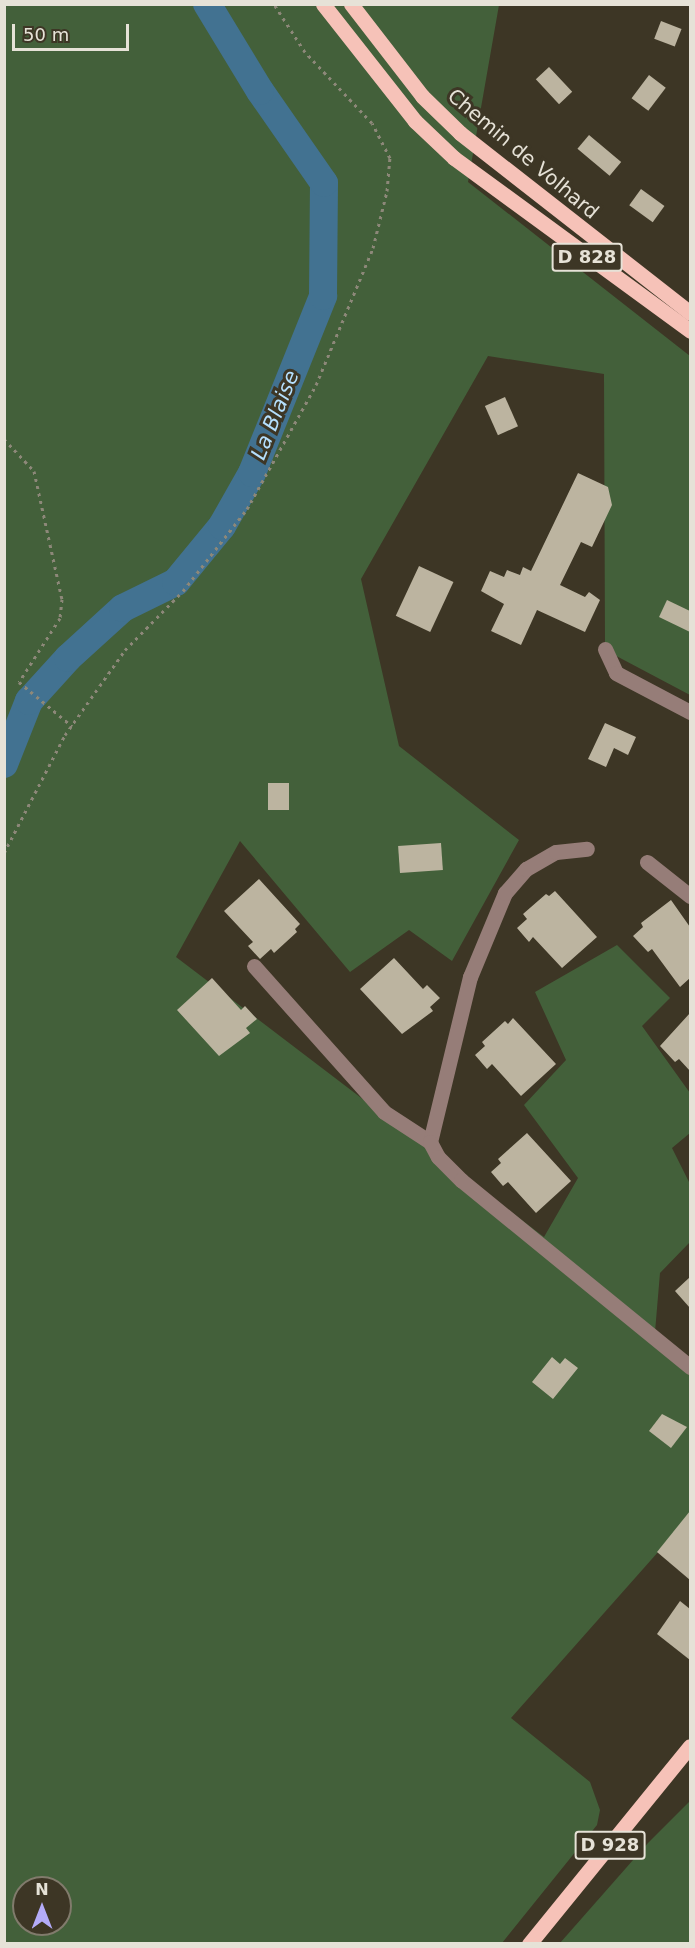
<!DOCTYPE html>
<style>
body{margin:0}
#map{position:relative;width:695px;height:1948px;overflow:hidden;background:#3d3625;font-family:"DejaVu Sans",sans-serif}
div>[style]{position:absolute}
.green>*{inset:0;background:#43603a}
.river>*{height:28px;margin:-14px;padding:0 14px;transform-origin:14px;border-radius:14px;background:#427291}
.building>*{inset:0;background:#bcb4a0;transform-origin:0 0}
.path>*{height:3px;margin-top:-1.5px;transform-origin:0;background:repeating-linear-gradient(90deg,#8d8879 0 3px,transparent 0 7.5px)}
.minor>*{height:15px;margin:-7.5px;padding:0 7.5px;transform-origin:7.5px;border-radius:7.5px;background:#967d78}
.major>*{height:15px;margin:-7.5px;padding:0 7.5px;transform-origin:7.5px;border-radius:7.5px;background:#f6c2b8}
span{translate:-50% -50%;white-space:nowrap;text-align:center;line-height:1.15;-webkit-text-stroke:6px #3d3625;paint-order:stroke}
.shield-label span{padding:2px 4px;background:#3d3625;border:2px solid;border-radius:4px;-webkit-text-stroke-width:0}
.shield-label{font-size:18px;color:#e6e2d7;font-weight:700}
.street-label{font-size:20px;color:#e6e2d7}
.water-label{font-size:21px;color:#b4dffd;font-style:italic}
.frame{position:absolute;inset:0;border:6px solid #e6e2d7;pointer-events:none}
.north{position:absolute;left:12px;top:1876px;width:60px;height:60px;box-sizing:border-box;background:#3d3625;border:2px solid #817b6c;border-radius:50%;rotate:0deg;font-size:16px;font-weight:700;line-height:24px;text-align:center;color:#e6e2d7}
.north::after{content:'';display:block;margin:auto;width:21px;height:27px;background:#b4acf9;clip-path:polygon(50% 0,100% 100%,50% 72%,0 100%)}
.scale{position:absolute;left:12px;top:24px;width:117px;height:27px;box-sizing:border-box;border:3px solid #e6e2d7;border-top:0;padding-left:8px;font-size:18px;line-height:21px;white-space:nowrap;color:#e6e2d7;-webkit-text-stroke:4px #3d3625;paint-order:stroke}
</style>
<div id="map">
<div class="green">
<div style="clip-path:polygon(evenodd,5px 5px,499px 5px,468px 182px,690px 356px,690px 695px,605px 650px,604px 374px,488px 356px,361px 579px,399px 746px,519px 840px,452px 961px,409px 930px,350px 972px,240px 841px,176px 957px,544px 1237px,578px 1178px,524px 1105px,566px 1060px,535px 992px,617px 945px,670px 998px,642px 1026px,690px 1093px,690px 1133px,672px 1148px,690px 1184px,690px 1242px,660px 1273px,655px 1332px,690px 1370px,690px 1516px,511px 1718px,590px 1782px,600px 1810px,597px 1825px,502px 1943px,5px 1944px,5px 5px,24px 1888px,60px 1888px,60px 1924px,24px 1924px,24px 1888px)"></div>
<div style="clip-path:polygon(690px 1801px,690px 1943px,560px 1943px,648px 1843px)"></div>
</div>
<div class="river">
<div style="left:4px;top:764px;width:68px;rotate:-68.4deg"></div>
<div style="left:29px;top:701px;width:58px;rotate:-47.8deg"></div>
<div style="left:68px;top:658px;width:74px;rotate:-42.3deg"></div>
<div style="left:123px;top:608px;width:59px;rotate:-26.1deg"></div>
<div style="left:176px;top:582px;width:72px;rotate:-50.6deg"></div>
<div style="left:222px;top:526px;width:61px;rotate:-60.5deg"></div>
<div style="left:252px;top:473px;width:191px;rotate:-68.1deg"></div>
<div style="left:323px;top:296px;width:113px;rotate:-89.5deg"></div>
<div style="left:324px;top:183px;width:112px;rotate:-124.8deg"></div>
<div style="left:260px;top:91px;width:102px;rotate:-121.3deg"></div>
</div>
<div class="building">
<div style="left:661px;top:21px;width:22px;height:19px;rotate:21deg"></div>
<div style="left:549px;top:67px;width:34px;height:18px;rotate:47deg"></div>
<div style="left:649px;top:75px;width:21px;height:29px;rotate:37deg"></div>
<div style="left:589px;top:135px;width:42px;height:18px;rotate:40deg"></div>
<div style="left:641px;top:189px;width:29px;height:20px;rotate:36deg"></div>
<div style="left:505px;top:397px;width:32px;height:22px;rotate:66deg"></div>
<div style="clip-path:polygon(578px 473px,608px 487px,612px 505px,592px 547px,581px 542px,560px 585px,585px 597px,589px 592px,600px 600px,585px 632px,537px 610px,521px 645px,491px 631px,504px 604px,481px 591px,490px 571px,504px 577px,507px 570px,520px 575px,523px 567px,531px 571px)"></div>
<div style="left:419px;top:566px;width:38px;height:55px;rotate:25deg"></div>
<div style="clip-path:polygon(667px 600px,690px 611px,690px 632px,659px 617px)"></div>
<div style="clip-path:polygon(605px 723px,636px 737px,628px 755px,614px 748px,606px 767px,588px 759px)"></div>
<div style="left:268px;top:783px;width:21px;height:27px"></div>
<div style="left:441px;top:843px;width:27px;height:43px;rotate:86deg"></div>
<div style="clip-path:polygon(259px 879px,300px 924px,295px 929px,297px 932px,274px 953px,271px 949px,260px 959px,248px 946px,253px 942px,224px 911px)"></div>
<div style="clip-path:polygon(555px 891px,597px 937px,562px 968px,533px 937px,529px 942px,517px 928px,527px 919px,523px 914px,546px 894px,549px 896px)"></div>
<div style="clip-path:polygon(671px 900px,690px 927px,690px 978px,680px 987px,652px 949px,648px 952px,633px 936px,643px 927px,641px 923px)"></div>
<div style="clip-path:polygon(394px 958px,423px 989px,427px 985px,440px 998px,430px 1007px,433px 1011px,402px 1034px,360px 989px)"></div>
<div style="clip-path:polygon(212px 978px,241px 1010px,245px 1006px,257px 1019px,246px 1028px,250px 1033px,219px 1056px,177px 1010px)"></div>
<div style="clip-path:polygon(690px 1013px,690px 1071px,679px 1059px,675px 1062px,660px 1046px)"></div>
<div style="clip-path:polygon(513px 1018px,556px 1064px,521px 1096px,492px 1064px,487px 1069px,475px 1055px,485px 1046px,482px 1042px,505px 1021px,508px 1024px)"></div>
<div style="clip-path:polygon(527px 1133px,571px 1181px,536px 1213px,508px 1182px,503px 1186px,491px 1172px,501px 1163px,498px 1159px)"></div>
<div style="clip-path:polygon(690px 1277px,690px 1308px,675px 1291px)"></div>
<div style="clip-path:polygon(552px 1357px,560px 1364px,565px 1358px,578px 1368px,553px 1399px,532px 1382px)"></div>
<div style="clip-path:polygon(662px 1414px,687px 1427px,671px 1448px,649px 1431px)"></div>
<div style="clip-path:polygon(690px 1511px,690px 1580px,657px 1552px)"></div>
<div style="clip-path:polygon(680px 1601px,690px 1609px,690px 1660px,657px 1634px)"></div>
</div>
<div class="path">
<div style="left:4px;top:439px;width:44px;rotate:46.8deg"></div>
<div style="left:34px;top:471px;width:131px;rotate:77.7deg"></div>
<div style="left:62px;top:599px;width:19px;rotate:96deg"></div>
<div style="left:60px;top:618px;width:76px;rotate:122.6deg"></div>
<div style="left:19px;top:682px;width:69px;rotate:39.7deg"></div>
<div style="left:4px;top:853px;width:133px;rotate:-62.7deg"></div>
<div style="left:65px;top:735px;width:104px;rotate:-54.8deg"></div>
<div style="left:125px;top:650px;width:83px;rotate:-45.5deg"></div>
<div style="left:183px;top:591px;width:104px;rotate:-52deg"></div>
<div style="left:247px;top:509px;width:142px;rotate:-60.9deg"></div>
<div style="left:316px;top:385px;width:148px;rotate:-67.4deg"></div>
<div style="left:373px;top:248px;width:59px;rotate:-76.2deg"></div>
<div style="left:387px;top:191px;width:33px;rotate:-85deg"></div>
<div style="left:390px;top:158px;width:39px;rotate:-117deg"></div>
<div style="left:372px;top:123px;width:98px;rotate:-133.3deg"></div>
<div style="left:305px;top:52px;width:57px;rotate:-122.9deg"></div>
</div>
<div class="minor">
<div style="left:605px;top:649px;width:26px;rotate:65deg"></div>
<div style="left:616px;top:673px;width:84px;rotate:27.8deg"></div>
<div style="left:647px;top:862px;width:55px;rotate:38.3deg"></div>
<div style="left:254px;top:966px;width:195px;rotate:48.3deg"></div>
<div style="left:384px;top:1112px;width:55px;rotate:33.1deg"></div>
<div style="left:430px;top:1142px;width:170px;rotate:-76.4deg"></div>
<div style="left:470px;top:977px;width:91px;rotate:-67.4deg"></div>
<div style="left:505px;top:893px;width:32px;rotate:-49deg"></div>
<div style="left:526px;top:869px;width:34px;rotate:-30deg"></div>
<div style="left:556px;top:852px;width:31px;rotate:-6deg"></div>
<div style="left:430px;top:1142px;width:17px;rotate:62deg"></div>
<div style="left:438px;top:1157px;width:33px;rotate:45deg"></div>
<div style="left:461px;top:1180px;width:296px;rotate:39.2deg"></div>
</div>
<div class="major">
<div style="left:323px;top:4px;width:149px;rotate:51.8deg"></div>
<div style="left:415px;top:121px;width:54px;rotate:43.5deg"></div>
<div style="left:454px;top:158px;width:293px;rotate:36.2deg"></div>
<div style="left:351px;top:4px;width:116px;rotate:52.3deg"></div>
<div style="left:422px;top:96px;width:53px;rotate:44.2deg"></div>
<div style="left:460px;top:133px;width:292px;rotate:38deg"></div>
<div style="left:529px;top:1944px;width:255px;rotate:-50.9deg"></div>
</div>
<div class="shield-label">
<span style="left:587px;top:257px">D 828</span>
<span style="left:610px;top:1845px">D 928</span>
</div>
<div class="street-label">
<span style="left:523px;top:154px;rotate:40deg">Chemin de Volhard</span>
</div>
<div class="water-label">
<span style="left:275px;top:415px;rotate:-68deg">La Blaise</span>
</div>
<div class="frame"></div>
<div class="north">N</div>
<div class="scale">50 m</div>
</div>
